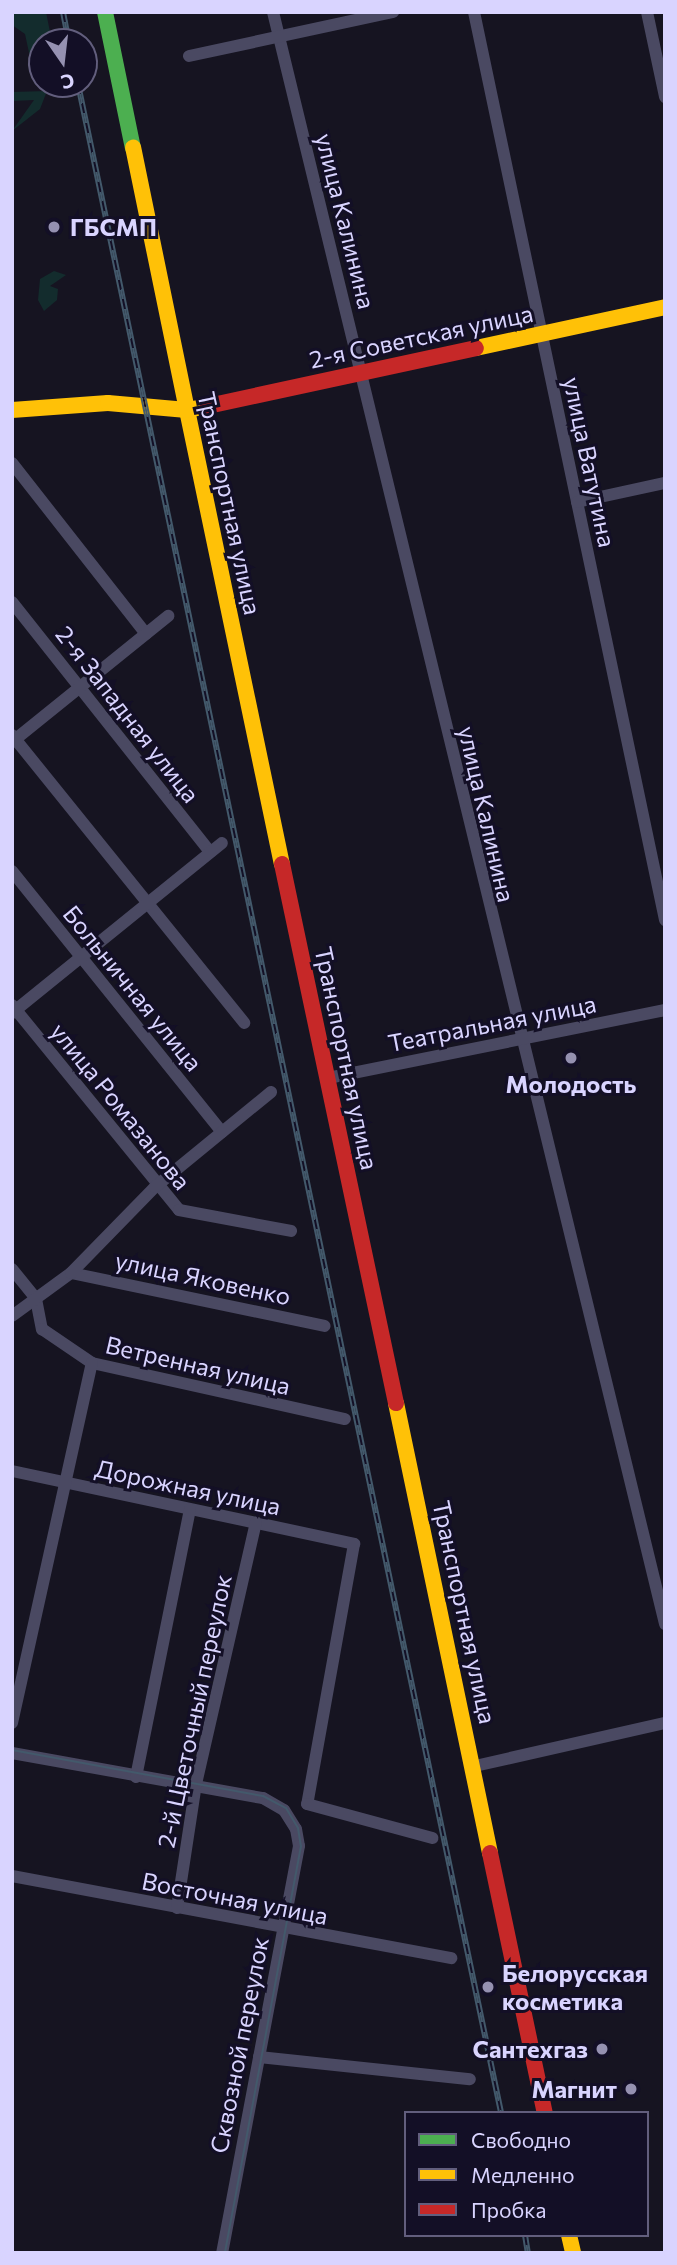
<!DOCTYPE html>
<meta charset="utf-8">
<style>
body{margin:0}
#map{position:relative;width:677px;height:2265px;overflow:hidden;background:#161421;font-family:Commissioner,sans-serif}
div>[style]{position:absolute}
.green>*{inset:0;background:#132c2d}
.street>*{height:12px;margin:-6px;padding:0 6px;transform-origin:6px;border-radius:6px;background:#4a4962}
.fast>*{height:16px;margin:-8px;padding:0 8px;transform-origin:8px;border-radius:8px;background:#4caf50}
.slow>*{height:16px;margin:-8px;padding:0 8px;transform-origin:8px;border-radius:8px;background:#ffc107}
.jam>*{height:16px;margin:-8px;padding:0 8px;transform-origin:8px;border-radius:8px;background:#c62828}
.tram>*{height:2px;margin:-1px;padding:0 1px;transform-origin:1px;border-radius:1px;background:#43596b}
.rail>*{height:6px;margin-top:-3px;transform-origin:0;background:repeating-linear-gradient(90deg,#130f26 0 10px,#43596b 0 20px);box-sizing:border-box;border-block:2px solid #43596b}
.dots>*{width:19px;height:19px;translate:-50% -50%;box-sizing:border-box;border:4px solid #130f26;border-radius:50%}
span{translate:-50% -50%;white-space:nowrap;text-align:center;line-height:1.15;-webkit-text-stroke:6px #130f26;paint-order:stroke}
.street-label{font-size:24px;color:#d9d4ff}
.poi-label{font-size:24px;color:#d9d4ff;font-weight:700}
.left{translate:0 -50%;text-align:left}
.right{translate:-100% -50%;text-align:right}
.frame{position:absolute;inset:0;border:14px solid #d9d4ff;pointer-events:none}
.legend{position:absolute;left:404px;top:2111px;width:245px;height:126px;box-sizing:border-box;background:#130f26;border:2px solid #625e7d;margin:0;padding:9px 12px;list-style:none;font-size:21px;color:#d9d4ff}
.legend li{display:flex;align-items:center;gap:14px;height:35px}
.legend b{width:35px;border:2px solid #625e7d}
.north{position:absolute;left:28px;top:28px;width:70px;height:70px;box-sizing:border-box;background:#130f26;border:2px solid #625e7d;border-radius:50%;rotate:166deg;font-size:19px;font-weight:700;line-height:28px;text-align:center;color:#d9d4ff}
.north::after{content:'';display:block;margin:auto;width:24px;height:32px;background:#9591b1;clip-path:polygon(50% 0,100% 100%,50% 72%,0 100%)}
</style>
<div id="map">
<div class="green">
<div style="clip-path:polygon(12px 12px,46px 12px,52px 42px,42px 42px,42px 73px,34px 76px,25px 34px,12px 25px)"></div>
<div style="clip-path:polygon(47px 91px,40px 109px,12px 131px,34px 100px,12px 101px,12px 92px)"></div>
<div style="clip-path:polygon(54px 271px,66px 275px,50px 286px,58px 289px,57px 300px,44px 311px,38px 300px,40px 279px)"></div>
</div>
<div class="street">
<div style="left:273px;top:12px;width:1659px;rotate:76.33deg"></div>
<div style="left:474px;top:12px;width:928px;rotate:78.12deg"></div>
<div style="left:647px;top:12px;width:87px;rotate:78deg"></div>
<div style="left:189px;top:56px;width:209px;rotate:-12.2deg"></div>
<div style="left:12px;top:463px;width:217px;rotate:51.9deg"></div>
<div style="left:577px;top:502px;width:90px;rotate:-12.2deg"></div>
<div style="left:12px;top:602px;width:319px;rotate:51.6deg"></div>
<div style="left:12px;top:735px;width:370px;rotate:51.1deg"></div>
<div style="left:12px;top:742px;width:201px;rotate:-38.9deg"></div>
<div style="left:12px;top:871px;width:335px;rotate:51.2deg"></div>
<div style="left:12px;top:1005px;width:264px;rotate:50.8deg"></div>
<div style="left:179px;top:1210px;width:114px;rotate:10.6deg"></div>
<div style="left:12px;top:1013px;width:270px;rotate:-39deg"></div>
<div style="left:328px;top:1078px;width:344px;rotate:-11.4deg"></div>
<div style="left:12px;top:1269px;width:38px;rotate:51deg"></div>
<div style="left:36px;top:1299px;width:31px;rotate:79deg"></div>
<div style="left:42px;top:1329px;width:60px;rotate:34.2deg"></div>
<div style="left:92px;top:1363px;width:259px;rotate:12.5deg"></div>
<div style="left:71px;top:1273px;width:259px;rotate:11.8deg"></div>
<div style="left:12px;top:1316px;width:73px;rotate:-36.1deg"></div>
<div style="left:71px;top:1273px;width:120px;rotate:-45.7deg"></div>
<div style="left:155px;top:1187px;width:150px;rotate:-39.3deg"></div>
<div style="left:12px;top:1471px;width:350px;rotate:12deg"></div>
<div style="left:354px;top:1544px;width:264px;rotate:100.2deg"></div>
<div style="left:307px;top:1804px;width:130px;rotate:15.2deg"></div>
<div style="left:12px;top:1723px;width:369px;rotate:-77.5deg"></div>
<div style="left:12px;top:1753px;width:255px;rotate:10.2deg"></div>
<div style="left:263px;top:1798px;width:24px;rotate:30deg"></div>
<div style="left:284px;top:1810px;width:22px;rotate:58deg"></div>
<div style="left:296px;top:1829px;width:17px;rotate:80deg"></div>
<div style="left:299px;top:1846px;width:414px;rotate:100.7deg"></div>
<div style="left:475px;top:1766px;width:195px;rotate:-12.8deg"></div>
<div style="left:136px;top:1777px;width:273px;rotate:-78.6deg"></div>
<div style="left:12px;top:1876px;width:447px;rotate:10.6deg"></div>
<div style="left:177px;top:1908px;width:125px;rotate:-81.3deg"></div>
<div style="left:196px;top:1784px;width:268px;rotate:-77.1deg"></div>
<div style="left:259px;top:2057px;width:212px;rotate:6deg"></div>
</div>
<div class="fast">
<div style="left:105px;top:12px;width:139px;rotate:78.4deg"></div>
</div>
<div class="slow">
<div style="left:476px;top:348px;width:193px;rotate:-12.2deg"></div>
<div style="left:208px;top:406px;width:21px;rotate:169deg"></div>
<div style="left:187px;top:410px;width:464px;rotate:78.2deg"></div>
<div style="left:12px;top:410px;width:96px;rotate:-4.2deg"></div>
<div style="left:108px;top:403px;width:79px;rotate:5.1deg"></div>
<div style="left:187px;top:410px;width:268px;rotate:-101.6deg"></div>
<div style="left:396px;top:1403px;width:460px;rotate:78.2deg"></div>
<div style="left:569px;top:2235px;width:18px;rotate:77deg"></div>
</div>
<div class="jam">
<div style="left:208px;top:406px;width:274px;rotate:-12.2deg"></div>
<div style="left:282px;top:864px;width:551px;rotate:78.06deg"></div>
<div style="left:490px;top:1853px;width:266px;rotate:78.1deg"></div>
</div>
<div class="tram">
<div style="left:12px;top:1750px;width:255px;rotate:10.4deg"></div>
<div style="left:263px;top:1796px;width:26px;rotate:28deg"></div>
<div style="left:286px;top:1808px;width:23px;rotate:59deg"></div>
<div style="left:298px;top:1828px;width:18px;rotate:81deg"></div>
<div style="left:301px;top:1846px;width:414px;rotate:100.6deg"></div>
</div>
<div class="rail">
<div style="left:63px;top:12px;width:31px;rotate:79deg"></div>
<div style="left:78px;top:84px;width:2073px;rotate:78.22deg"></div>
<div style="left:525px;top:2235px;width:18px;rotate:81deg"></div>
</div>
<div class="dots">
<div style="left:54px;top:227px;background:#9591b1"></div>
<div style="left:571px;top:1058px;background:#9591b1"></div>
<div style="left:488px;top:1987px;background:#9591b1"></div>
<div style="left:602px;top:2049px;background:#9591b1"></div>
<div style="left:631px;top:2089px;background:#9591b1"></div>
</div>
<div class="street-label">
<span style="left:346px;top:221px;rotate:76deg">улица Калинина</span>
<span style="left:421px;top:336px;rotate:-12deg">2-я Советская улица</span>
<span style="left:590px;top:462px;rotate:78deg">улица Ватутина</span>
<span style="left:230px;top:503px;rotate:78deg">Транспортная улица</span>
<span style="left:128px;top:714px;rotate:52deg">2-я Западная улица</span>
<span style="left:487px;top:814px;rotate:77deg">улица Калинина</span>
<span style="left:133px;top:988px;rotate:51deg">Больничная улица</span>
<span style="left:492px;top:1023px;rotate:-11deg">Театральная улица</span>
<span style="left:347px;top:1058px;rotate:78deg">Транспортная улица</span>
<span style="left:121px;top:1106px;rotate:51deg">улица Ромазанова</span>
<span style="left:203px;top:1278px;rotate:12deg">улица Яковенко</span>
<span style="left:198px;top:1365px;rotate:13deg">Ветренная улица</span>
<span style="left:188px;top:1487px;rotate:12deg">Дорожная улица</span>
<span style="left:465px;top:1612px;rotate:78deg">Транспортная улица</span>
<span style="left:194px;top:1711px;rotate:-78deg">2-й Цветочный переулок</span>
<span style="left:235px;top:1898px;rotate:11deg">Восточная улица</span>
<span style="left:239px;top:2045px;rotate:-79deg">Сквозной переулок</span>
</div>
<div class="poi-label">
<span class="left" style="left:70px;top:227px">ГБСМП</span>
<span style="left:571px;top:1084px">Молодость</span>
<span class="left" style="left:502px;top:1987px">Белорусская<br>косметика</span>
<span class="right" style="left:588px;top:2049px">Сантехгаз</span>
<span class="right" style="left:617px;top:2089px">Магнит</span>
</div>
<div class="frame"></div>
<ul class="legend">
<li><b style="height:9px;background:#4caf50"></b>Свободно</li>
<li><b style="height:9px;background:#ffc107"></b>Медленно</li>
<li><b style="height:9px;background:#c62828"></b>Пробка</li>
</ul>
<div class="north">С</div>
</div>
